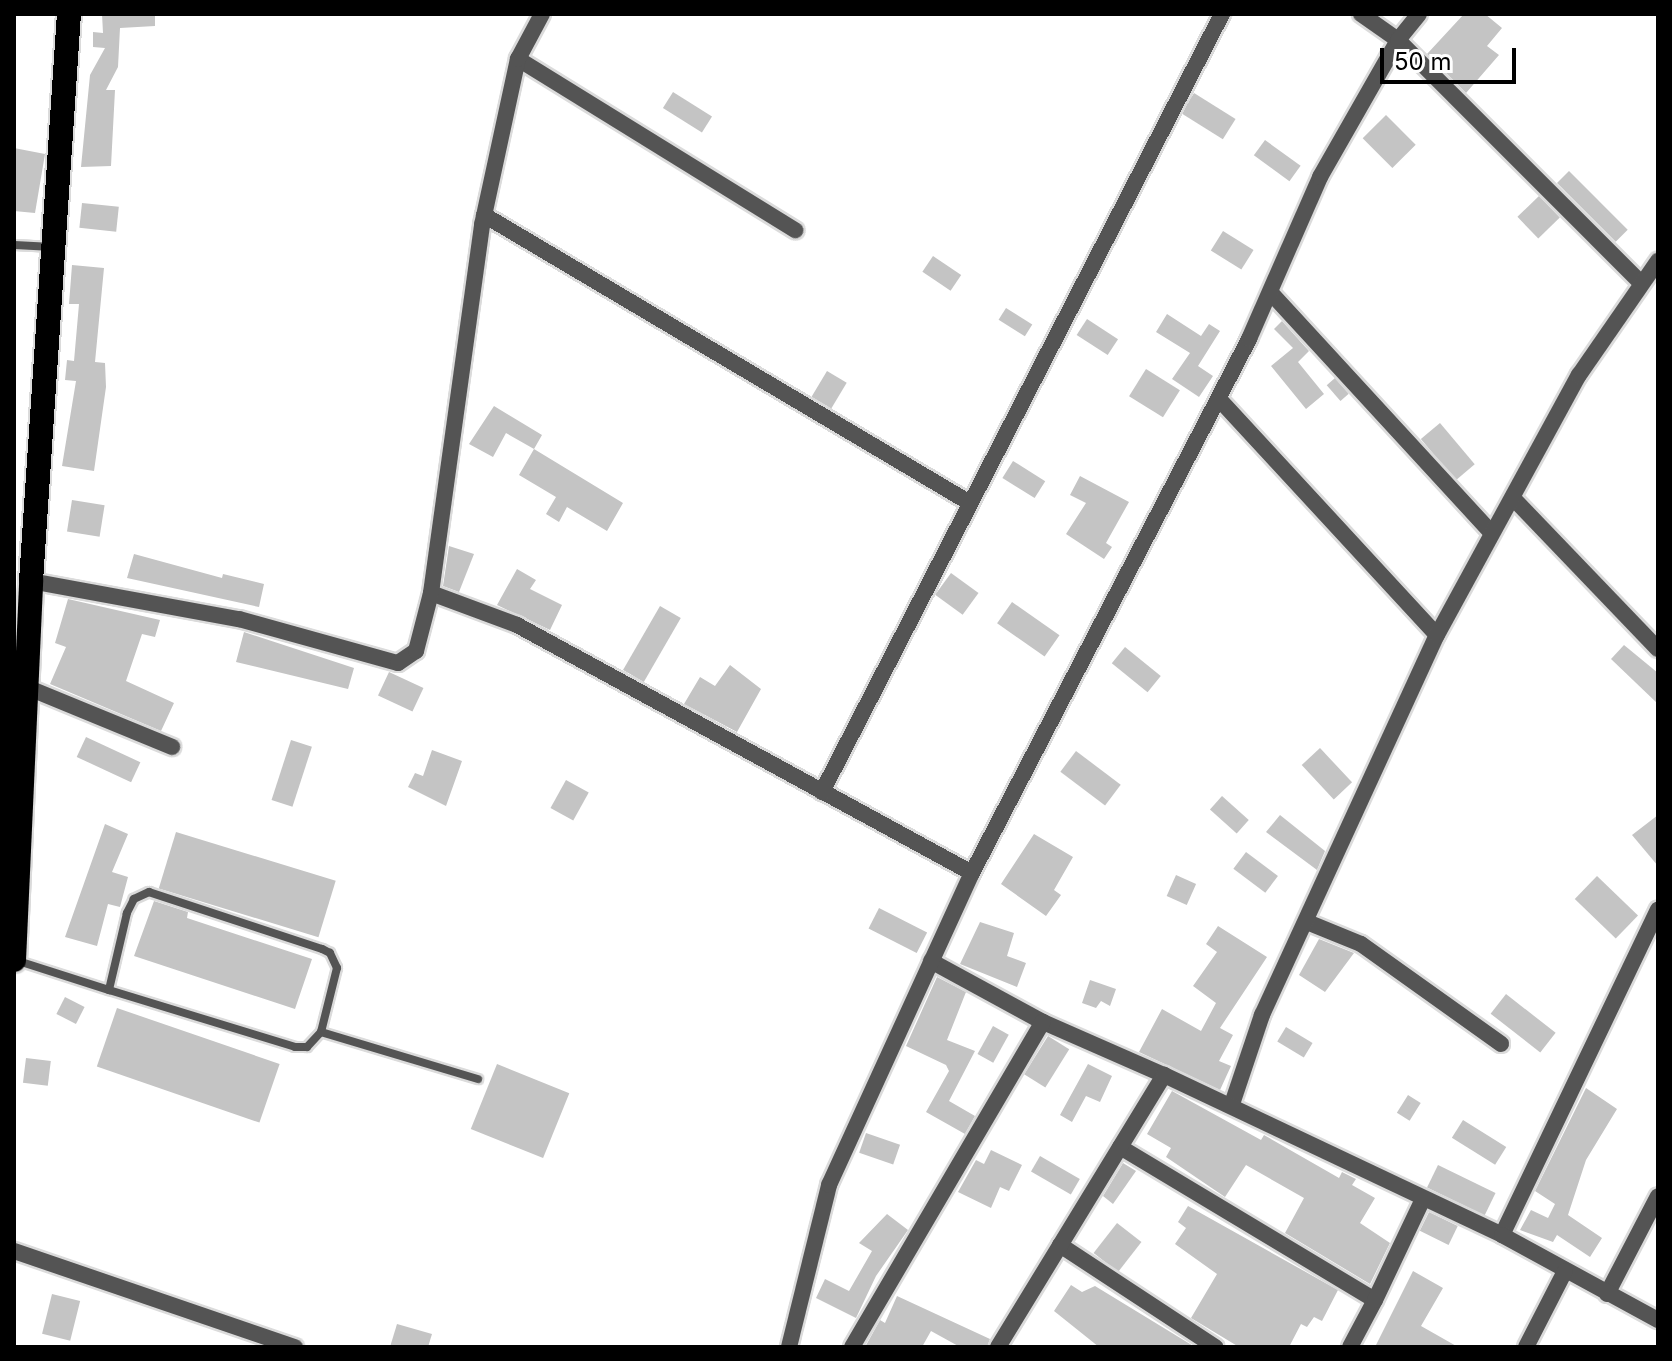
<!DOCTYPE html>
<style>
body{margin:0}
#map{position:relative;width:1672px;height:1361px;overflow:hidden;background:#fff;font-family:Inter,sans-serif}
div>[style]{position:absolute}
.building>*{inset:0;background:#c4c4c4;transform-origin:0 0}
.roads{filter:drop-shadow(2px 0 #dbdbdb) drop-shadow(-2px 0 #dbdbdb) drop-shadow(0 2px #dbdbdb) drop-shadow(0 -2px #dbdbdb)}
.lane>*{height:8px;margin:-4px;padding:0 4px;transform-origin:4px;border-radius:4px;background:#545454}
.street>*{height:16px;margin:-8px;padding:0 8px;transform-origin:8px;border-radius:8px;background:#545454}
.highway>*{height:24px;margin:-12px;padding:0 12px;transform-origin:12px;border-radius:12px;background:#000}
span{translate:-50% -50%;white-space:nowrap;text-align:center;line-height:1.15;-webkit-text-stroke:7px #fff;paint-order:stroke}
.frame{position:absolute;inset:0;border:16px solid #000;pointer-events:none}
.scale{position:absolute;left:1380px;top:48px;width:136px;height:36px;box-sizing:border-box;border:4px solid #000;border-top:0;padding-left:10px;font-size:24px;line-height:28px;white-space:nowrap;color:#000;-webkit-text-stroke:6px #fff;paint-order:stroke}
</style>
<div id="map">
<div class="building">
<div style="clip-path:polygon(102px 14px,155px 14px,155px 26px,120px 28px,118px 67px,106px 90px,115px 90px,111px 166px,81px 167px,90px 75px,105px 48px,93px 47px,93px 32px,103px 33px)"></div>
<div style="clip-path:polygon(1464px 14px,1485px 14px,1502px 28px,1487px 46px,1499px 55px,1466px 93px,1427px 54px)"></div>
<div style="left:673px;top:92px;width:46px;height:19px;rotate:32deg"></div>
<div style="left:1194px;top:93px;width:49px;height:24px;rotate:32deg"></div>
<div style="left:1386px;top:115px;width:42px;height:33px;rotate:45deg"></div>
<div style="left:1265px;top:140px;width:44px;height:19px;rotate:36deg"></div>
<div style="clip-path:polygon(14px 148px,45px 154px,35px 213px,14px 211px)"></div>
<div style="left:1569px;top:171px;width:83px;height:17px;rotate:45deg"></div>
<div style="left:1539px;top:196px;width:30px;height:30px;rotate:46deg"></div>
<div style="left:82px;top:203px;width:37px;height:25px;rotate:6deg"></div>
<div style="left:1223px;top:231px;width:36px;height:23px;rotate:32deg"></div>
<div style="left:933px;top:256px;width:34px;height:19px;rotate:34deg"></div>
<div style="clip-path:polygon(72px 265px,104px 268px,95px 362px,105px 363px,106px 387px,94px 471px,62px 466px,76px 381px,65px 380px,67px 360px,74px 361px,79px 304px,69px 304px)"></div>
<div style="left:1006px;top:308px;width:31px;height:14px;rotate:32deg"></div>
<div style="clip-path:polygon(1167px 314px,1201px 336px,1209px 324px,1220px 331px,1198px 366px,1213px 376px,1199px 397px,1172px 379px,1190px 353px,1156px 332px)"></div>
<div style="left:1087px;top:319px;width:37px;height:19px;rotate:33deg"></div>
<div style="clip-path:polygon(1282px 321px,1309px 351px,1298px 362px,1324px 394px,1306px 409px,1271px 366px,1293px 348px,1274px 329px)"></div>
<div style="left:1146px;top:369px;width:40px;height:32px;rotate:32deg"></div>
<div style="left:827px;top:371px;width:23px;height:30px;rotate:31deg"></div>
<div style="left:1335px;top:378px;width:21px;height:11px;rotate:49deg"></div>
<div style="clip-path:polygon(494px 406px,542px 435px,534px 449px,506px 433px,493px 457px,469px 444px)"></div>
<div style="left:1440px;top:423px;width:54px;height:25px;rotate:50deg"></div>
<div style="clip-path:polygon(534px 449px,623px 503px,607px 531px,567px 507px,559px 522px,546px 514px,556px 497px,519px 475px)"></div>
<div style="left:1013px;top:461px;width:38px;height:20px;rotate:32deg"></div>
<div style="clip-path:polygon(1080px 476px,1129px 502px,1106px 543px,1112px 547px,1104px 559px,1066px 534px,1086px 503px,1070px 495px)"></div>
<div style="left:72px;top:500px;width:33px;height:32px;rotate:9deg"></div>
<div style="clip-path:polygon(449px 546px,474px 554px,459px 592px,443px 586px)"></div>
<div style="clip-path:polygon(134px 554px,222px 578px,223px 574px,264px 584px,259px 607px,127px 578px)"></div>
<div style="clip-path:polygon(517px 569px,536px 580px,530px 589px,562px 605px,550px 630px,497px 605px)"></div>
<div style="left:951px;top:573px;width:34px;height:27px;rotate:36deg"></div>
<div style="clip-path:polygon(68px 599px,160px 620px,155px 637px,142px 634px,126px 681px,174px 703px,161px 731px,50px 684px,66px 647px,55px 643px)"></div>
<div style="left:1012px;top:602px;width:58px;height:26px;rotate:35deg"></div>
<div style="left:660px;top:606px;width:24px;height:74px;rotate:30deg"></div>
<div style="clip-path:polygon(244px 632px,354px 668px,348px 689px,236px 662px)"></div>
<div style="clip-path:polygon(1624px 645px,1658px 673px,1658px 704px,1611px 659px)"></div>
<div style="left:1125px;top:647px;width:46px;height:21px;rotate:39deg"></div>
<div style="clip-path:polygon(730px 665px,761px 689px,737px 732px,684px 704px,700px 677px,715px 686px)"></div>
<div style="left:389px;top:672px;width:38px;height:26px;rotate:25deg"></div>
<div style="left:86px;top:737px;width:60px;height:22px;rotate:25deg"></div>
<div style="left:291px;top:740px;width:22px;height:63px;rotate:18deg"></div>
<div style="left:1320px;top:748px;width:47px;height:25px;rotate:47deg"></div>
<div style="clip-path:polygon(432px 750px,462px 761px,446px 806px,408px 787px,415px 773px,423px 776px)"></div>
<div style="left:1076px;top:751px;width:56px;height:26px;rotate:37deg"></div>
<div style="left:566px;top:780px;width:26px;height:32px;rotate:29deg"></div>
<div style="left:1222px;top:796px;width:36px;height:18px;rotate:42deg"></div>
<div style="clip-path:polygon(1280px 815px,1325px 851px,1317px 870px,1266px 832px)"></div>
<div style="clip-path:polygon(1658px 815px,1658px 866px,1632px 835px)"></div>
<div style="clip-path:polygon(105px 824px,128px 834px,112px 872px,128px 877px,120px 907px,108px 904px,97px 946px,65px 937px)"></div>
<div style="left:176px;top:832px;width:167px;height:59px;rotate:17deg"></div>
<div style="clip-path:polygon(1034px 834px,1073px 857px,1054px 890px,1061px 895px,1046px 916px,1001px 884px)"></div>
<div style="left:1246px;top:852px;width:40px;height:21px;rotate:37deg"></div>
<div style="left:1176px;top:875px;width:22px;height:23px;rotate:24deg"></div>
<div style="left:1597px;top:876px;width:57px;height:32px;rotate:44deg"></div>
<div style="clip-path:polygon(154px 901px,188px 912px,187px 918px,312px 959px,295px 1009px,134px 956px)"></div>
<div style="left:879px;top:908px;width:54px;height:23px;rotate:27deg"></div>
<div style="clip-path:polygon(980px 922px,1014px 933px,1007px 956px,1026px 963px,1017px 987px,960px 964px)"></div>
<div style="clip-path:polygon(1218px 926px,1267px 957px,1220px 1028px,1233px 1035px,1219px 1061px,1231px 1066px,1220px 1090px,1139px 1052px,1162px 1009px,1201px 1031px,1216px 1003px,1193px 986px,1217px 952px,1206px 944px)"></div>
<div style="clip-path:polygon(1319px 939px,1354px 953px,1325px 992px,1299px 975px)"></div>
<div style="clip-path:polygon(937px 977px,966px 992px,947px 1040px,975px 1051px,949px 1101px,975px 1116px,965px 1134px,926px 1112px,949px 1071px,946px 1065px,906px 1046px)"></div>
<div style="clip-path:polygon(1090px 980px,1116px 989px,1110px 1006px,1101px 1001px,1096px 1008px,1082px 1003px)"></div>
<div style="left:1506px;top:994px;width:63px;height:25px;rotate:38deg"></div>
<div style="left:65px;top:997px;width:22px;height:19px;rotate:27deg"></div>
<div style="left:117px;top:1008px;width:172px;height:62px;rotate:19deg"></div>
<div style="left:993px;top:1026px;width:18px;height:32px;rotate:29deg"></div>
<div style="left:1286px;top:1027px;width:31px;height:17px;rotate:31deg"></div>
<div style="left:1048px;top:1036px;width:25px;height:45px;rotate:32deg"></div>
<div style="left:26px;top:1058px;width:25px;height:25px;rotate:7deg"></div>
<div style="left:497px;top:1064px;width:78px;height:70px;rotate:22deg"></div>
<div style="clip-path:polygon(1088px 1064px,1112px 1076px,1100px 1102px,1086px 1096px,1072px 1122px,1060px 1115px)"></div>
<div style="clip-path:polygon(1586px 1088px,1617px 1109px,1586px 1160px,1568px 1215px,1602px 1238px,1590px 1257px,1557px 1235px,1553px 1242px,1520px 1230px,1531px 1210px,1548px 1218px,1555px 1204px,1535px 1191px)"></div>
<div style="clip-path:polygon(1172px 1091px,1261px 1140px,1264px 1135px,1339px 1178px,1342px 1172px,1356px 1179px,1352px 1185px,1375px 1198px,1360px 1223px,1390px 1243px,1370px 1284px,1285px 1233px,1304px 1198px,1246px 1165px,1225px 1197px,1166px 1157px,1171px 1148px,1147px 1134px)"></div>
<div style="left:1408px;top:1095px;width:15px;height:21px;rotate:32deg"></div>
<div style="left:1463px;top:1120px;width:51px;height:21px;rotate:32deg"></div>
<div style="left:866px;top:1133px;width:36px;height:21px;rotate:19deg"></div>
<div style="clip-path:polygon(991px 1150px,1022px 1165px,1009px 1191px,1000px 1187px,991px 1208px,958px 1192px,976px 1160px,984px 1164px)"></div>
<div style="left:1040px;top:1156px;width:46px;height:18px;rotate:30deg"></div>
<div style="clip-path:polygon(1123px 1163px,1136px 1171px,1113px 1204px,1103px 1196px)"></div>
<div style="left:1438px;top:1165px;width:64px;height:25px;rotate:26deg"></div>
<div style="clip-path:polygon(1188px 1206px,1338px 1290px,1322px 1321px,1314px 1317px,1307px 1327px,1301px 1324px,1289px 1347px,1239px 1347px,1191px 1318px,1217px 1274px,1175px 1244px,1186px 1228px,1178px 1222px)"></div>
<div style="left:1429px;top:1212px;width:32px;height:21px;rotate:26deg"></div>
<div style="clip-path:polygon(887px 1214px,908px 1230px,876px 1276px,856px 1318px,816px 1298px,825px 1279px,849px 1291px,872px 1251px,859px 1243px)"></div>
<div style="left:1117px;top:1223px;width:31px;height:38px;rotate:38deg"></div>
<div style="clip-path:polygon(1413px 1271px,1443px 1288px,1421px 1326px,1458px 1347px,1375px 1347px)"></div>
<div style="clip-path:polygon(1071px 1285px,1082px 1292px,1095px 1286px,1195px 1347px,1099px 1347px,1054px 1311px)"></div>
<div style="left:52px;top:1294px;width:29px;height:41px;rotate:14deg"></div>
<div style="clip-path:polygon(897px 1296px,990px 1339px,987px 1347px,960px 1347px,931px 1331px,922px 1347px,865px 1347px,880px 1320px,885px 1323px)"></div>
<div style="clip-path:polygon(397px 1324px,432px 1334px,428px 1347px,390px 1347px)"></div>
</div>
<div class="roads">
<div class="lane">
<div style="left:14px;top:245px;width:39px;rotate:3deg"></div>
<div style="left:15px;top:960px;width:99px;rotate:17.7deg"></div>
<div style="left:109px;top:990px;width:195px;rotate:17deg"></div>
<div style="left:295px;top:1047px;width:12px"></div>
<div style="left:307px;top:1047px;width:21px;rotate:-47deg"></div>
<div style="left:321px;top:1032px;width:66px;rotate:-76deg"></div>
<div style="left:337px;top:968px;width:17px;rotate:-115deg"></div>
<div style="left:330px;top:953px;width:9px;rotate:-153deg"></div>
<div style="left:322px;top:949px;width:182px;rotate:-161.8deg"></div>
<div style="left:149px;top:892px;width:17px;rotate:155deg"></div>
<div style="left:134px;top:899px;width:16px;rotate:117deg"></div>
<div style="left:127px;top:913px;width:79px;rotate:103.2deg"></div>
<div style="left:321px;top:1032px;width:164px;rotate:16.7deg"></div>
</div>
<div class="street">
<div style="left:1361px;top:14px;width:45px;rotate:35.1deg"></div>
<div style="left:1398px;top:40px;width:342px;rotate:45deg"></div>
<div style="left:518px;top:59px;width:326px;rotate:31.7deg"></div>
<div style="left:484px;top:215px;width:565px;rotate:30.65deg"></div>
<div style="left:1271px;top:293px;width:326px;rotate:47.4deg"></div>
<div style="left:1219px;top:399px;width:321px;rotate:47.3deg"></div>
<div style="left:1513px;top:498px;width:209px;rotate:46.2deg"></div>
<div style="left:31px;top:581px;width:211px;rotate:10.4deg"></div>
<div style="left:239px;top:619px;width:165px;rotate:15.5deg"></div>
<div style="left:398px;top:663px;width:22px;rotate:-34deg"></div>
<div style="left:416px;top:651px;width:60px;rotate:-75.5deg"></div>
<div style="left:431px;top:593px;width:92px;rotate:20.4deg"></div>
<div style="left:517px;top:625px;width:518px;rotate:28.59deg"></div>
<div style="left:431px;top:593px;width:372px;rotate:-82.1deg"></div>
<div style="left:482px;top:225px;width:170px;rotate:-77.8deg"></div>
<div style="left:518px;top:59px;width:51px;rotate:-61.9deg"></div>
<div style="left:26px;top:687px;width:158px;rotate:22.3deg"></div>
<div style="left:822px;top:792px;width:875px;rotate:-62.79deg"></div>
<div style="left:1307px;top:922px;width:58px;rotate:22.2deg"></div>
<div style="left:1361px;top:944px;width:172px;rotate:35.5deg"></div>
<div style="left:931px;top:961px;width:128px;rotate:28.6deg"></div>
<div style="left:1043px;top:1022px;width:132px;rotate:23.7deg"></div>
<div style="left:1232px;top:1104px;width:94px;rotate:-71.4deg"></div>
<div style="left:1262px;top:1015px;width:418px;rotate:-65.3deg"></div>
<div style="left:1437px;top:635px;width:296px;rotate:-61.4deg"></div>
<div style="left:1579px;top:375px;width:139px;rotate:-55.3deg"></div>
<div style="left:1120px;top:1147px;width:297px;rotate:31deg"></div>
<div style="left:1375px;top:1300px;width:53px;rotate:118deg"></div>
<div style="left:1502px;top:1235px;width:361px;rotate:-64.4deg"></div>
<div style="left:1060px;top:1245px;width:186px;rotate:33.3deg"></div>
<div style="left:14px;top:1251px;width:297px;rotate:18.9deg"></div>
<div style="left:1607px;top:1294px;width:110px;rotate:-62.5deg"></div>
<div style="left:1375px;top:1300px;width:112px;rotate:-64.6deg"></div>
<div style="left:789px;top:1347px;width:167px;rotate:-76.1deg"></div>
<div style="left:829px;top:1185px;width:343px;rotate:-65.4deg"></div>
<div style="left:972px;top:873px;width:602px;rotate:-62.58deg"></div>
<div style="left:1249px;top:339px;width:177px;rotate:-66.3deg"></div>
<div style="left:1320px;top:177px;width:158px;rotate:-60.3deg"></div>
<div style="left:1398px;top:40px;width:33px;rotate:-51deg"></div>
<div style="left:852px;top:1347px;width:377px;rotate:-59.6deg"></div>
<div style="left:998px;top:1347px;width:319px;rotate:-58.6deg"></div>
<div style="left:1164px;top:1075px;width:374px;rotate:25.3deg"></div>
<div style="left:1502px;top:1235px;width:178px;rotate:28.6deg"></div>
<div style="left:1526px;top:1347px;width:85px;rotate:-62.8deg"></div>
</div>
<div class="highway">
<div style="left:14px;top:960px;width:379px;rotate:-87.4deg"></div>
<div style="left:31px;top:581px;width:568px;rotate:-86.17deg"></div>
</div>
</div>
<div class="frame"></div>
<div class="scale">50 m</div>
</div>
